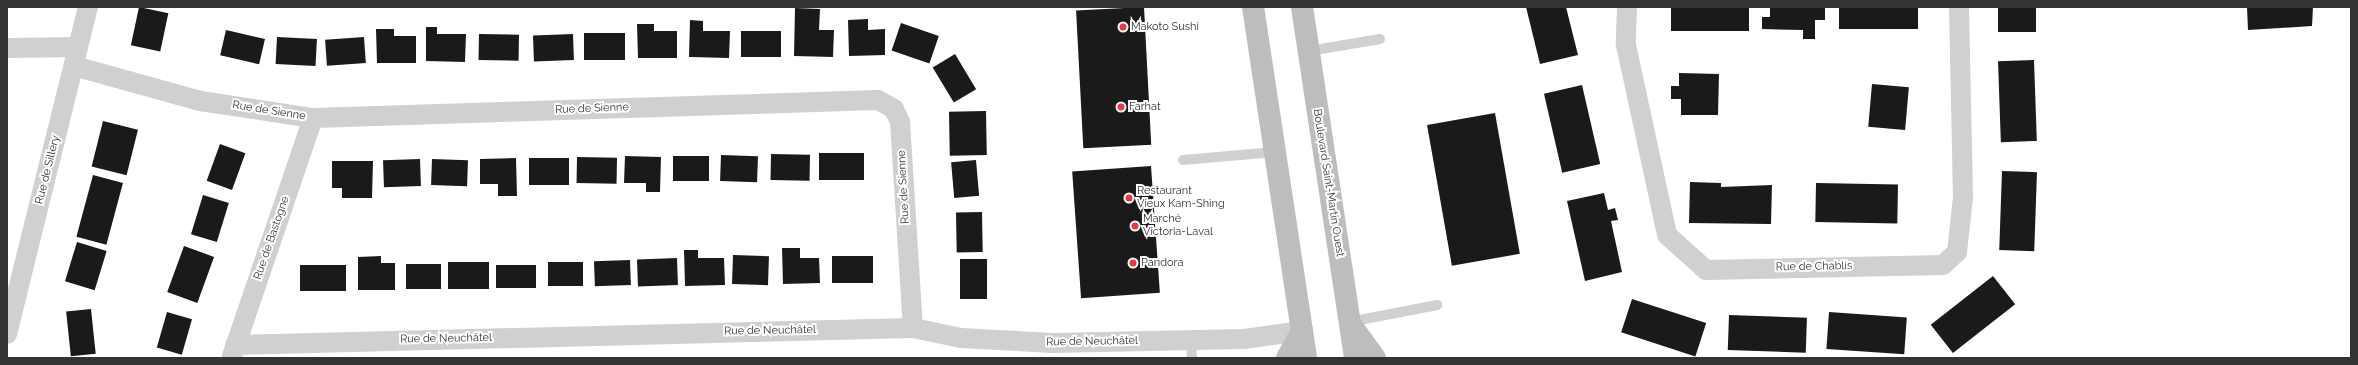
<!DOCTYPE html>
<meta charset="utf-8">
<style>
body{margin:0}
#map{position:relative;width:2358px;height:365px;overflow:hidden;background:#fff;font-family:Raleway,sans-serif}
div>[style]{position:absolute}
.building>*{inset:0;background:#1a1a1a;transform-origin:0 0}
.service>*{height:10px;margin:-5px;padding:0 5px;transform-origin:5px;border-radius:5px;background:#d0d0d0}
.minor>*{height:20px;margin:-10px;padding:0 10px;transform-origin:10px;border-radius:10px;background:#d0d0d0}
.secondary>*{height:22px;margin:-11px;padding:0 11px;transform-origin:11px;border-radius:11px;background:#bdbdbd}
.dots>*{width:11px;height:11px;translate:-50% -50%;box-sizing:border-box;border:2px solid #fff;border-radius:50%}
span{translate:-50% -50%;white-space:nowrap;text-align:center;line-height:1.15;-webkit-text-stroke:4px #fff;paint-order:stroke}
.poi-label{font-size:11px;color:#333}
.left{translate:0 -50%;text-align:left}
.street-label{font-size:11px;color:#333}
.frame{position:absolute;inset:0;border:8px solid #333;pointer-events:none}
</style>
<div id="map">
<div class="building">
<div style="left:139px;top:7px;width:30px;height:39px;rotate:12deg"></div>
<div style="left:1144px;top:7px;width:138px;height:68px;rotate:87deg"></div>
<div style="clip-path:polygon(1526px 7px,1566px 7px,1578px 55px,1540px 64px)"></div>
<div style="left:1671px;top:7px;width:78px;height:24px"></div>
<div style="clip-path:polygon(1770px 7px,1825px 7px,1825px 20px,1815px 20px,1815px 39px,1803px 39px,1803px 30px,1762px 29px,1762px 17px,1770px 17px)"></div>
<div style="left:1839px;top:7px;width:79px;height:22px"></div>
<div style="left:1998px;top:7px;width:38px;height:25px"></div>
<div style="clip-path:polygon(2247px 7px,2313px 7px,2312px 26px,2248px 30px)"></div>
<div style="clip-path:polygon(795px 8px,820px 9px,819px 30px,834px 30px,833px 57px,794px 56px)"></div>
<div style="clip-path:polygon(868px 19px,868px 30px,885px 29px,885px 55px,849px 56px,848px 20px)"></div>
<div style="clip-path:polygon(690px 20px,703px 21px,703px 31px,730px 31px,729px 58px,689px 57px)"></div>
<div style="left:901px;top:23px;width:40px;height:29px;rotate:19deg"></div>
<div style="clip-path:polygon(637px 24px,654px 24px,654px 31px,677px 31px,677px 58px,638px 58px)"></div>
<div style="clip-path:polygon(426px 27px,437px 27px,437px 34px,466px 34px,465px 62px,426px 61px)"></div>
<div style="clip-path:polygon(376px 29px,394px 29px,394px 36px,416px 36px,416px 63px,377px 63px)"></div>
<div style="left:226px;top:30px;width:40px;height:26px;rotate:13deg"></div>
<div style="left:741px;top:31px;width:40px;height:26px"></div>
<div style="left:625px;top:33px;width:27px;height:41px;rotate:90deg"></div>
<div style="left:479px;top:34px;width:40px;height:26px;rotate:1deg"></div>
<div style="left:573px;top:34px;width:26px;height:40px;rotate:88deg"></div>
<div style="left:277px;top:37px;width:40px;height:27px;rotate:3deg"></div>
<div style="left:364px;top:37px;width:26px;height:39px;rotate:86deg"></div>
<div style="left:955px;top:54px;width:41px;height:26px;rotate:59deg"></div>
<div style="left:2034px;top:60px;width:81px;height:36px;rotate:88deg"></div>
<div style="clip-path:polygon(1679px 73px,1719px 74px,1718px 115px,1681px 115px,1681px 99px,1671px 99px,1671px 86px,1679px 86px)"></div>
<div style="left:1872px;top:84px;width:37px;height:43px;rotate:5deg"></div>
<div style="left:1582px;top:85px;width:81px;height:39px;rotate:77deg"></div>
<div style="left:986px;top:111px;width:44px;height:37px;rotate:89deg"></div>
<div style="left:1495px;top:113px;width:143px;height:69px;rotate:80deg"></div>
<div style="left:103px;top:121px;width:36px;height:47px;rotate:14deg"></div>
<div style="left:220px;top:144px;width:27px;height:39px;rotate:20deg"></div>
<div style="left:864px;top:153px;width:27px;height:45px;rotate:90deg"></div>
<div style="left:771px;top:154px;width:39px;height:26px;rotate:1deg"></div>
<div style="left:721px;top:155px;width:37px;height:26px;rotate:2deg"></div>
<div style="clip-path:polygon(625px 156px,661px 157px,660px 192px,646px 192px,646px 183px,624px 183px)"></div>
<div style="left:673px;top:156px;width:36px;height:25px"></div>
<div style="left:577px;top:157px;width:40px;height:26px;rotate:1deg"></div>
<div style="clip-path:polygon(516px 158px,517px 196px,498px 196px,498px 184px,480px 184px,480px 159px)"></div>
<div style="left:529px;top:158px;width:40px;height:27px"></div>
<div style="left:420px;top:159px;width:27px;height:37px;rotate:88deg"></div>
<div style="left:432px;top:159px;width:36px;height:26px;rotate:2deg"></div>
<div style="left:976px;top:160px;width:36px;height:25px;rotate:85deg"></div>
<div style="clip-path:polygon(332px 161px,373px 161px,372px 198px,342px 198px,342px 188px,332px 188px)"></div>
<div style="left:1151px;top:166px;width:127px;height:79px;rotate:86deg"></div>
<div style="left:2002px;top:171px;width:35px;height:79px;rotate:2deg"></div>
<div style="left:93px;top:175px;width:31px;height:64px;rotate:15deg"></div>
<div style="clip-path:polygon(1690px 182px,1721px 183px,1721px 187px,1772px 185px,1771px 224px,1689px 223px)"></div>
<div style="left:1816px;top:183px;width:82px;height:39px;rotate:1deg"></div>
<div style="clip-path:polygon(1604px 193px,1608px 210px,1615px 208px,1618px 220px,1611px 221px,1622px 272px,1585px 281px,1567px 201px)"></div>
<div style="left:203px;top:195px;width:27px;height:41px;rotate:17deg"></div>
<div style="left:982px;top:212px;width:40px;height:26px;rotate:89deg"></div>
<div style="left:77px;top:242px;width:31px;height:41px;rotate:17deg"></div>
<div style="left:184px;top:246px;width:32px;height:49px;rotate:20deg"></div>
<div style="clip-path:polygon(782px 248px,800px 248px,800px 258px,819px 258px,820px 283px,783px 284px)"></div>
<div style="clip-path:polygon(684px 250px,698px 250px,698px 258px,724px 258px,725px 285px,685px 286px)"></div>
<div style="left:733px;top:255px;width:36px;height:29px;rotate:2deg"></div>
<div style="clip-path:polygon(381px 256px,381px 263px,395px 263px,395px 290px,358px 290px,358px 257px)"></div>
<div style="left:873px;top:256px;width:27px;height:41px;rotate:90deg"></div>
<div style="left:677px;top:258px;width:27px;height:40px;rotate:88deg"></div>
<div style="left:960px;top:259px;width:27px;height:40px"></div>
<div style="left:630px;top:260px;width:25px;height:36px;rotate:88deg"></div>
<div style="left:489px;top:262px;width:27px;height:41px;rotate:90deg"></div>
<div style="left:548px;top:262px;width:35px;height:24px"></div>
<div style="left:406px;top:264px;width:35px;height:25px"></div>
<div style="left:300px;top:265px;width:46px;height:26px"></div>
<div style="left:496px;top:265px;width:40px;height:23px"></div>
<div style="left:1993px;top:276px;width:36px;height:79px;rotate:52deg"></div>
<div style="left:1632px;top:299px;width:78px;height:35px;rotate:18deg"></div>
<div style="left:91px;top:309px;width:45px;height:25px;rotate:84deg"></div>
<div style="left:167px;top:312px;width:26px;height:37px;rotate:16deg"></div>
<div style="left:1829px;top:312px;width:78px;height:37px;rotate:4deg"></div>
<div style="left:1729px;top:315px;width:78px;height:35px;rotate:2deg"></div>
</div>
<div class="service">
<div style="left:1309px;top:51px;width:72px;rotate:-9.6deg"></div>
<div style="left:1183px;top:160px;width:92px;rotate:-5deg"></div>
<div style="left:1349px;top:322px;width:90px;rotate:-10.9deg"></div>
<div style="left:1191px;top:341px;width:17px;rotate:87deg"></div>
</div>
<div class="minor">
<div style="left:1627px;top:7px;width:38px;rotate:92deg"></div>
<div style="left:1626px;top:45px;width:194px;rotate:77.8deg"></div>
<div style="left:1667px;top:235px;width:52px;rotate:41.9deg"></div>
<div style="left:1706px;top:270px;width:237px;rotate:-1.2deg"></div>
<div style="left:1943px;top:265px;width:19px;rotate:-43deg"></div>
<div style="left:1957px;top:252px;width:54px;rotate:-83.7deg"></div>
<div style="left:1963px;top:198px;width:191px;rotate:-91.2deg"></div>
<div style="left:7px;top:48px;width:71px;rotate:-0.8deg"></div>
<div style="left:74px;top:66px;width:131px;rotate:15.5deg"></div>
<div style="left:200px;top:101px;width:114px;rotate:8.6deg"></div>
<div style="left:313px;top:118px;width:565px;rotate:-1.82deg"></div>
<div style="left:878px;top:100px;width:18px;rotate:29deg"></div>
<div style="left:894px;top:109px;width:14px;rotate:65deg"></div>
<div style="left:900px;top:122px;width:206px;rotate:86.4deg"></div>
<div style="left:7px;top:334px;width:337px;rotate:-76.1deg"></div>
<div style="left:235px;top:345px;width:678px;rotate:-1.44deg"></div>
<div style="left:913px;top:328px;width:49px;rotate:11.8deg"></div>
<div style="left:961px;top:338px;width:92px;rotate:3.1deg"></div>
<div style="left:1053px;top:343px;width:191px;rotate:-1.2deg"></div>
<div style="left:1244px;top:339px;width:59px;rotate:-7.9deg"></div>
<div style="left:232px;top:356px;width:251px;rotate:-71.2deg"></div>
</div>
<div class="secondary">
<div style="left:1253px;top:7px;width:355px;rotate:81.4deg"></div>
<div style="left:1302px;top:7px;width:355px;rotate:81.4deg"></div>
<div style="left:1351px;top:325px;width:41px;rotate:54deg"></div>
<div style="left:1287px;top:358px;width:31px;rotate:-61deg"></div>
</div>
<div class="dots">
<div style="left:1123px;top:27px;background:#e63946"></div>
<div style="left:1121px;top:107px;background:#e63946"></div>
<div style="left:1129px;top:198px;background:#e63946"></div>
<div style="left:1135px;top:226px;background:#e63946"></div>
<div style="left:1133px;top:263px;background:#e63946"></div>
</div>
<div class="poi-label">
<span class="left" style="left:1131px;top:27px">Makoto Sushi</span>
<span class="left" style="left:1129px;top:107px">Farhat</span>
<span class="left" style="left:1137px;top:198px">Restaurant<br>Vieux Kam-Shing</span>
<span class="left" style="left:1143px;top:226px">Marché<br>Victoria-Laval</span>
<span class="left" style="left:1141px;top:263px">Pandora</span>
</div>
<div class="street-label">
<span style="left:592px;top:109px;rotate:-2deg">Rue de Sienne</span>
<span style="left:269px;top:111px;rotate:9deg">Rue de Sienne</span>
<span style="left:48px;top:170px;rotate:-76deg">Rue de Sillery</span>
<span style="left:1328px;top:183px;rotate:81deg">Boulevard Saint-Martin Ouest</span>
<span style="left:904px;top:187px;rotate:-93deg">Rue de Sienne</span>
<span style="left:272px;top:238px;rotate:-71deg">Rue de Bastogne</span>
<span style="left:1814px;top:267px;rotate:-1deg">Rue de Chablis</span>
<span style="left:770px;top:331px;rotate:-1deg">Rue de Neuchâtel</span>
<span style="left:446px;top:339px;rotate:-1deg">Rue de Neuchâtel</span>
<span style="left:1092px;top:342px;rotate:-1deg">Rue de Neuchâtel</span>
</div>
<div class="frame"></div>
</div>
